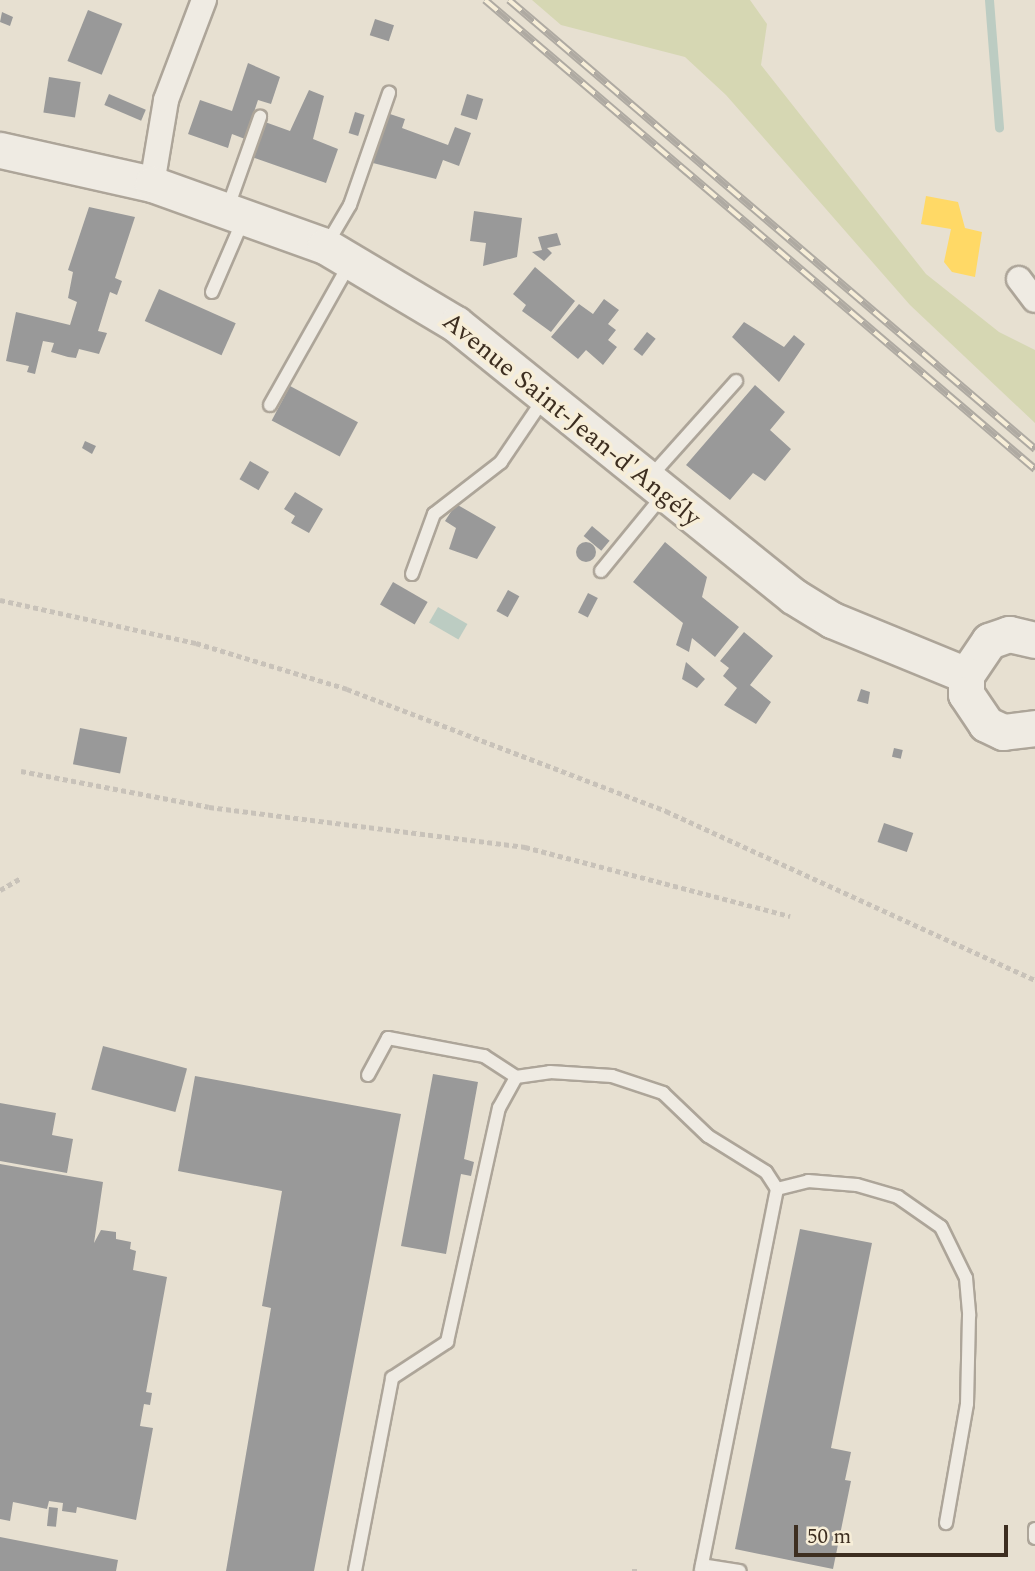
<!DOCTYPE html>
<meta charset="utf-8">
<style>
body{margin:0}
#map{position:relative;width:1035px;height:1571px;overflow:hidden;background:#e7e0d1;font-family:Spectral,serif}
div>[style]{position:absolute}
.green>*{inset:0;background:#d6d7b3}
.water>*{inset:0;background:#bcccc2;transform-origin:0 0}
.homes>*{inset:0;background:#ffd966}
.industry>*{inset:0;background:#999;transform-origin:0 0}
.round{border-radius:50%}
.stream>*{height:9px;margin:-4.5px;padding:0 4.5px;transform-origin:4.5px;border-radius:4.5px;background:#bcccc2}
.path>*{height:4.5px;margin-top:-2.25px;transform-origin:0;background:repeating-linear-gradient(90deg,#c8c2b9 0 5px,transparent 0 8.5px)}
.roads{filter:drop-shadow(2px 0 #ada599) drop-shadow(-2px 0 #ada599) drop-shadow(0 2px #ada599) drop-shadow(0 -2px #ada599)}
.lane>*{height:12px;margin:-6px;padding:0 6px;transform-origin:6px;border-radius:6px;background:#efebe3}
.street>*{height:24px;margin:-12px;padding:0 12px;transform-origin:12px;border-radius:12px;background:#efebe3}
.secondary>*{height:35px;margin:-17.5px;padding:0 17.5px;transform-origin:17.5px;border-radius:17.5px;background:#efebe3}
.rail>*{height:8px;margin-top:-4px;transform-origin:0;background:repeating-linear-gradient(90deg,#f7eed8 0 16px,#afaaa2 0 32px);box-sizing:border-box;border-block:2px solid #afaaa2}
span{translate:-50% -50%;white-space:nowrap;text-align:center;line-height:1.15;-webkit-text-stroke:7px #f7eed8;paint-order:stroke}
.street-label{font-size:26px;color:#3d2e20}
.scale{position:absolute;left:794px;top:1525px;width:214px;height:32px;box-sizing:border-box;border:4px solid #3d2e20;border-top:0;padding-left:9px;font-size:21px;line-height:24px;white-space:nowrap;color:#3d2e20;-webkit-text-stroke:5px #f7eed8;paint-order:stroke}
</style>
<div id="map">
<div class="green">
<div style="clip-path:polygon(532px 0,750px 0,767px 24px,761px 65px,926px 274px,999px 332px,1035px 350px,1035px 423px,910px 305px,726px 95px,685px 57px,561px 25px)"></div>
</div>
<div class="water">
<div style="left:438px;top:607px;width:34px;height:18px;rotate:30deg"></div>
</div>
<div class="homes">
<div style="clip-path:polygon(926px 196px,958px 202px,965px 228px,982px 232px,975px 277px,952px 272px,944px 262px,951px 229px,921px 224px)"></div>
</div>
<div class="industry">
<div style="left:88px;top:10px;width:37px;height:55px;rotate:22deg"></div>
<div style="clip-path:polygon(2px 12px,13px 17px,10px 26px,0 22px)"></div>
<div style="left:375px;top:19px;width:20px;height:17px;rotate:18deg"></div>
<div style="clip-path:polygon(248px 63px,280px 77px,271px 104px,258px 100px,245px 139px,232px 134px,228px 148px,188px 134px,200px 100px,232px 111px)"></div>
<div style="left:49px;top:77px;width:32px;height:36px;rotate:9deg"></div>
<div style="clip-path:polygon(309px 90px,324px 96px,313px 139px,338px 149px,326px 183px,252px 157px,265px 122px,290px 131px)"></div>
<div style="left:109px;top:94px;width:40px;height:12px;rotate:23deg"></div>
<div style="left:467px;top:94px;width:17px;height:22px;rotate:17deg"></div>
<div style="left:355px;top:112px;width:10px;height:22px;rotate:17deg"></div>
<div style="clip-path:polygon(387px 113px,405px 119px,402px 128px,448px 145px,455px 127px,471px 133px,459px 166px,443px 160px,436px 179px,369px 162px)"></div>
<div style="clip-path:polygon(89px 207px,135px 217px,115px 278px,122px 281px,117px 295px,110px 292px,98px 331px,107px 333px,99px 354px,79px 349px,76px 358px,68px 357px,51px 352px,54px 343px,43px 341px,35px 374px,27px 372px,29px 366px,6px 361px,16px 312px,70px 325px,77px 302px,68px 298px,73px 272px,68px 270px)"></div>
<div style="clip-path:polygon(474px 211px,522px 218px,517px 257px,483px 266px,486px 243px,470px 241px)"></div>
<div style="clip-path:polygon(557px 233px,561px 245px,547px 248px,552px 253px,544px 261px,532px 252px,542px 250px,538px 237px)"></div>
<div style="clip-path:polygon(535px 267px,575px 301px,551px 332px,522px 311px,526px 305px,513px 294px)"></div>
<div style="left:159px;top:289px;width:84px;height:35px;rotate:24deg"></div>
<div style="clip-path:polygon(604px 299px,619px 310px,608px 324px,616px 330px,608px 340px,617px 347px,603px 365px,586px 350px,578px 359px,551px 337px,579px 304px,593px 314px)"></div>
<div style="clip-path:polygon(744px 322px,784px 347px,794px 335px,805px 344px,779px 382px,732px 337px)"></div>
<div style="left:647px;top:332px;width:11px;height:22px;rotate:38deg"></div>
<div style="clip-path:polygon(755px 385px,785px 412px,770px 430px,791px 449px,765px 481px,753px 473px,730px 500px,686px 465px)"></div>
<div style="left:290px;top:386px;width:77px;height:39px;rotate:28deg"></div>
<div style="clip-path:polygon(85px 441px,96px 446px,92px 454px,82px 448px)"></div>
<div style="left:250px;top:461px;width:22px;height:21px;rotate:30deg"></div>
<div style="clip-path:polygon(295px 492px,323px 509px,309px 533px,291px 523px,295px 516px,284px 509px)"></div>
<div style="clip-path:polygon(456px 504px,496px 527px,477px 559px,449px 549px,456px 528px,445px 521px)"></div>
<div style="left:592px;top:526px;width:23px;height:13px;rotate:40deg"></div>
<div class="round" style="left:576px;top:542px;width:20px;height:20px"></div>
<div style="clip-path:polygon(665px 542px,707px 577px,702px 597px,739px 627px,715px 657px,692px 638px,689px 652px,676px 645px,683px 623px,633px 582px)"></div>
<div style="left:393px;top:582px;width:40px;height:26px;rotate:30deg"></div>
<div style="left:508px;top:590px;width:13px;height:24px;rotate:29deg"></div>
<div style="left:588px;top:593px;width:11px;height:22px;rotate:27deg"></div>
<div style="clip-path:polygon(744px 632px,773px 656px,750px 685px,771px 702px,756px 724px,724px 705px,737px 688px,723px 676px,729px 668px,720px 661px)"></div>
<div style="clip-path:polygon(686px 662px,705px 679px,697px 688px,682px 679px)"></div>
<div style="clip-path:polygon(861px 689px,870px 692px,868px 704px,857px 701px)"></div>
<div style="left:80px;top:728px;width:48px;height:37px;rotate:11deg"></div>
<div style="left:894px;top:748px;width:9px;height:9px;rotate:13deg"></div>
<div style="left:884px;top:823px;width:31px;height:20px;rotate:19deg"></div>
<div style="left:103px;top:1046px;width:87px;height:45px;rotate:15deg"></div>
<div style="clip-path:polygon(433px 1074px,478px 1082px,464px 1159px,474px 1162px,471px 1176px,461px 1174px,446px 1254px,401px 1246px)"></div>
<div style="clip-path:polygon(195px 1076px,401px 1114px,314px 1571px,226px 1571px,271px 1308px,262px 1306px,282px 1191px,178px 1171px)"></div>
<div style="clip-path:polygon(0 1103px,56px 1113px,52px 1135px,73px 1139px,67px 1173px,0 1161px)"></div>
<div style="clip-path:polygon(0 1164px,103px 1182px,94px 1243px,101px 1230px,116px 1232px,116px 1239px,131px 1242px,130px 1249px,136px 1251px,133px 1270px,167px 1277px,146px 1392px,152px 1393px,150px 1405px,144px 1404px,140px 1426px,153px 1428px,136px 1520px,77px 1507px,76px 1513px,62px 1511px,63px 1503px,49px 1501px,47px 1509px,13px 1502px,10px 1521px,0 1519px)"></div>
<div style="clip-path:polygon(800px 1229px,872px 1243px,831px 1448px,851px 1452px,845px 1480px,851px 1481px,833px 1569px,735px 1549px)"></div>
<div style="left:49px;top:1507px;width:9px;height:19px;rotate:6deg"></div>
<div style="clip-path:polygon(0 1537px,118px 1560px,116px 1571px,0 1571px)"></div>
</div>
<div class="stream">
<div style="left:989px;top:0;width:128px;rotate:85.5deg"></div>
</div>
<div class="path">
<div style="left:0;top:600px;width:201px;rotate:12.4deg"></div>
<div style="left:196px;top:643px;width:158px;rotate:16.9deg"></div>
<div style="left:347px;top:689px;width:342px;rotate:20.9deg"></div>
<div style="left:666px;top:811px;width:406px;rotate:24.6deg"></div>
<div style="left:21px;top:771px;width:191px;rotate:10.8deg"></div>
<div style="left:209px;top:807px;width:319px;rotate:7.2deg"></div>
<div style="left:525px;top:847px;width:274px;rotate:14.6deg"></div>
<div style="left:0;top:890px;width:24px;rotate:-30deg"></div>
<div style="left:632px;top:1571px;width:7px"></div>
</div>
<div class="roads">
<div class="lane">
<div style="left:228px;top:207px;width:96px;rotate:-70.4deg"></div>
<div style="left:327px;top:244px;width:45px;rotate:-59.5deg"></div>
<div style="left:350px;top:205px;width:119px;rotate:-70.8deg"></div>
<div style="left:212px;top:292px;width:81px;rotate:-66.6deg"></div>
<div style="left:270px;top:405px;width:161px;rotate:-60.6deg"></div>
<div style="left:650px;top:477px;width:129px;rotate:-48.1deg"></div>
<div style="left:601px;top:571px;width:99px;rotate:-50.7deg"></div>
<div style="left:412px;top:574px;width:64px;rotate:-69.9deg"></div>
<div style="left:434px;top:514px;width:85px;rotate:-37.8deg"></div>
<div style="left:501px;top:462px;width:78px;rotate:-55.9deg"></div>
<div style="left:368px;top:1075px;width:42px;rotate:-61.6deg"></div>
<div style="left:388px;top:1038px;width:98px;rotate:10.6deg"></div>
<div style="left:484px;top:1056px;width:38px;rotate:33deg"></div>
<div style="left:777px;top:1189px;width:32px;rotate:-14deg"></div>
<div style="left:808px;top:1181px;width:49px;rotate:4.7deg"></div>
<div style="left:857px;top:1185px;width:43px;rotate:16.3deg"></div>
<div style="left:898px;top:1197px;width:52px;rotate:34.9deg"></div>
<div style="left:941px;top:1227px;width:57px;rotate:63.9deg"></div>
<div style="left:966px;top:1278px;width:38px;rotate:85deg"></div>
<div style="left:969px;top:1316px;width:88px;rotate:91.3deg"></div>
<div style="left:967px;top:1404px;width:121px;rotate:100deg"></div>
<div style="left:1035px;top:1529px;width:9px;rotate:90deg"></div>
<div style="left:702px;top:1565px;width:38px;rotate:9deg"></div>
<div style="left:355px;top:1571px;width:197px;rotate:-79.1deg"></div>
<div style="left:392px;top:1378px;width:66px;rotate:-33.2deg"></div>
<div style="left:447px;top:1342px;width:240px;rotate:-77.5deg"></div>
<div style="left:499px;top:1108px;width:35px;rotate:-61deg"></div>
<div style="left:516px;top:1077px;width:34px;rotate:-8deg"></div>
<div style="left:550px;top:1072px;width:62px;rotate:3.7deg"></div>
<div style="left:612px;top:1076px;width:54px;rotate:18.4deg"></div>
<div style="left:663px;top:1093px;width:62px;rotate:43.7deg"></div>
<div style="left:708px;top:1136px;width:68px;rotate:31.8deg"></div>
<div style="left:766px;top:1172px;width:20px;rotate:57deg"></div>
<div style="left:777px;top:1189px;width:389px;rotate:101.3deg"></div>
</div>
<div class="street">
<div style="left:152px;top:184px;width:85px;rotate:-80.5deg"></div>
<div style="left:166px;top:100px;width:107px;rotate:-69.2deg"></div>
<div style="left:1019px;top:279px;width:26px;rotate:53deg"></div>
</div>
<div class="secondary">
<div style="left:0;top:150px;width:156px;rotate:12.6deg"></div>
<div style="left:152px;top:184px;width:184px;rotate:19.7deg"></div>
<div style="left:325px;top:246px;width:152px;rotate:30.8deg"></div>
<div style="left:456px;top:324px;width:433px;rotate:38.9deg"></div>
<div style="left:793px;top:596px;width:46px;rotate:31.6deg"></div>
<div style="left:832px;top:620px;width:145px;rotate:22.3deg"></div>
<div style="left:1035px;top:640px;width:27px;rotate:-167deg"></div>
<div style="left:1009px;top:634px;width:21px;rotate:161deg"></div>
<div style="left:989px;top:641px;width:41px;rotate:124.1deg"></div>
<div style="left:966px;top:675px;width:19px;rotate:90deg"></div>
<div style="left:966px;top:694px;width:36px;rotate:56deg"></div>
<div style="left:986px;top:724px;width:19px;rotate:25deg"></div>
<div style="left:1003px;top:732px;width:32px;rotate:-7deg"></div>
</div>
</div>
<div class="rail">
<div style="left:485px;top:0;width:723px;rotate:40.46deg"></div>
<div style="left:509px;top:0;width:692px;rotate:40.48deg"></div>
</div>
<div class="street-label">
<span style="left:571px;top:420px;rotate:39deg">Avenue Saint-Jean-d'Angély</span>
</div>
<div class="scale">50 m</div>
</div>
